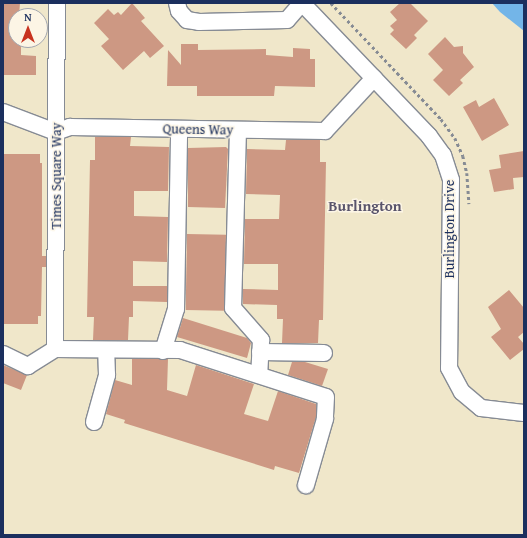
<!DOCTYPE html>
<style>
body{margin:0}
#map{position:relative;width:527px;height:538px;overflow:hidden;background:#f0e7ca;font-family:"Gentium Book Plus",serif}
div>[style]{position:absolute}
.water>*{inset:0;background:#73b5e8}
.building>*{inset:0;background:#cd9883;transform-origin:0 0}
.path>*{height:2.5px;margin-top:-1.25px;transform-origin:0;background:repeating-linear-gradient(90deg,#868b94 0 3px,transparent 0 6px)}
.roads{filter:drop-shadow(1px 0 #868b94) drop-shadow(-1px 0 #868b94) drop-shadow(0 1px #868b94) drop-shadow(0 -1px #868b94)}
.minor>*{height:16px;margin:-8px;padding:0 8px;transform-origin:8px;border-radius:8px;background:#fff}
span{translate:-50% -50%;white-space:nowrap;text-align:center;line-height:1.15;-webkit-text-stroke:3px #fcf5e5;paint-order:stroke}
.street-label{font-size:14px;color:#1b2f5e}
.neighbourhood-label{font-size:15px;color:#59546b;font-weight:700}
.frame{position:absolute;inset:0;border:4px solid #1b2f5e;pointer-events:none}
.north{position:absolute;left:8px;top:8px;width:40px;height:40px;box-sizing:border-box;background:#fcf5e5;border:1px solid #a2a6af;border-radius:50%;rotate:0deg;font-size:11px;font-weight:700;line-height:16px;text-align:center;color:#1b2f5e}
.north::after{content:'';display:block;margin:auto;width:14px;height:18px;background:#c8321e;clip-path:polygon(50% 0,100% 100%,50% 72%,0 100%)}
</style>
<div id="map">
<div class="water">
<div style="clip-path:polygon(492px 3px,524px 3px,524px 31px,500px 12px)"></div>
</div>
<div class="building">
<div style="clip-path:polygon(3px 3px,20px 3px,19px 16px,16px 16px,16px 40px,21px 40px,21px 55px,36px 56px,36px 75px,3px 75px)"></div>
<div style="clip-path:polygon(132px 3px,145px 18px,141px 21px,164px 46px,150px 58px,144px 51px,123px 70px,101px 46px,109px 39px,94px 23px,108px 9px,114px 15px,118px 12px,121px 15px)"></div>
<div style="clip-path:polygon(400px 3px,410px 3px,428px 21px,414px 35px,417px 38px,406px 49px,390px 34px,394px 30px,390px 26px,397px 20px,390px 12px)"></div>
<div style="clip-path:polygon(445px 37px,454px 47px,463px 46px,463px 53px,474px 67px,460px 80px,463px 83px,449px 96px,433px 80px,443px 70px,428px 54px)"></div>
<div style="clip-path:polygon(181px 44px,198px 44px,198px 50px,266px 49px,266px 55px,293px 57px,293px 48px,310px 49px,310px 59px,315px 59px,315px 87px,275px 86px,274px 96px,197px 96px,197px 86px,167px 86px,168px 50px,181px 65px)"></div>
<div style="clip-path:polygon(494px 98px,509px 125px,482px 141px,463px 107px,476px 100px,479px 107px)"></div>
<div style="clip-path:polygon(95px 137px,131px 137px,130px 146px,169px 147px,168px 191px,134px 191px,134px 216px,168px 217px,167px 262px,133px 261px,133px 286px,167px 286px,167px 302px,133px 301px,133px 317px,129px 317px,128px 340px,93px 340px,94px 317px,87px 317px,90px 160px,95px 160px)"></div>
<div style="clip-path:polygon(286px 140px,320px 140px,320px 162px,326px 162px,323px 320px,319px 320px,318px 343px,282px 343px,283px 319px,277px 319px,277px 305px,243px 304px,243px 289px,278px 290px,278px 264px,244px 264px,245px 219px,279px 219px,280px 195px,246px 194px,247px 149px,285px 150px)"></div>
<div style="clip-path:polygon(226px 147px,228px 149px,225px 208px,188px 207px,188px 148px)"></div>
<div style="clip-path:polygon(524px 151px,524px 177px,513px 178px,514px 189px,494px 192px,489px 170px,501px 168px,499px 155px)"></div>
<div style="clip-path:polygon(3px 154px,40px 154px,40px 163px,42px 163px,42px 256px,46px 256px,46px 267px,42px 267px,41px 316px,38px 316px,38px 324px,3px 324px)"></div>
<div style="left:187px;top:234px;width:39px;height:76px;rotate:1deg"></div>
<div style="clip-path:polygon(509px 290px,524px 308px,524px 332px,518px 337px,524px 344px,524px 349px,510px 360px,491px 337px,501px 329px,488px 307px)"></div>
<div style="clip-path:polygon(183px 318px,247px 338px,251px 343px,247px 358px,177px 337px)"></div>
<div style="clip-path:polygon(132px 359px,168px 359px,167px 390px,187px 396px,196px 365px,254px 384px,244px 414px,268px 421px,278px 391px,316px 404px,316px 417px,299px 473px,275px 466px,274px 470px,124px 423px,125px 420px,106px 414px,115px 380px,132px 385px)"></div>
<div style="clip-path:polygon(292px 362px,305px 362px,328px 369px,322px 386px,288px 375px)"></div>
<div style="clip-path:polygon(3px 365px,27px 375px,21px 390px,3px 383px)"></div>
</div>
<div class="path">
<div style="left:331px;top:3px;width:160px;rotate:46.5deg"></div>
<div style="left:441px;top:119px;width:24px;rotate:54deg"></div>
<div style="left:455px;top:138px;width:20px;rotate:66deg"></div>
<div style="left:463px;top:156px;width:17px;rotate:77deg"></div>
<div style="left:467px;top:173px;width:31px;rotate:86deg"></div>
</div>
<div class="roads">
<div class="minor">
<div style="left:177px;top:3px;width:8px;rotate:76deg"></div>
<div style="left:179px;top:11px;width:12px;rotate:48deg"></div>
<div style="left:187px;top:20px;width:12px;rotate:9deg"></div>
<div style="left:199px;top:22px;width:88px;rotate:-1.3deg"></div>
<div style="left:287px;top:20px;width:23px;rotate:-49deg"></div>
<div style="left:302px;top:3px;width:184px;rotate:46.3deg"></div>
<div style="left:429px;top:136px;width:24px;rotate:54deg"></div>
<div style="left:443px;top:155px;width:26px;rotate:72deg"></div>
<div style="left:451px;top:180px;width:188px;rotate:90.6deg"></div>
<div style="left:449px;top:368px;width:27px;rotate:62deg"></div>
<div style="left:462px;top:392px;width:25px;rotate:40deg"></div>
<div style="left:481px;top:408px;width:43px;rotate:6.6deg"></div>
<div style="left:3px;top:112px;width:57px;rotate:20.7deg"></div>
<div style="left:56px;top:132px;width:15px;rotate:-20deg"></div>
<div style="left:70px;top:127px;width:255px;rotate:0.9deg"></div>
<div style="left:325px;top:131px;width:72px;rotate:-47.2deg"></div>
<div style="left:238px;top:130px;width:178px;rotate:91.6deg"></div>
<div style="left:233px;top:308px;width:43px;rotate:48.8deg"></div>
<div style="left:261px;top:340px;width:35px;rotate:93deg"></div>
<div style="left:55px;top:349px;width:346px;rotate:-89.7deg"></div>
<div style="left:163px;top:351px;width:44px;rotate:-72.8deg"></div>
<div style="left:176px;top:309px;width:180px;rotate:-89deg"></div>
<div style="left:260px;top:352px;width:64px;rotate:0.9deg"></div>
<div style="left:3px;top:354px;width:28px;rotate:26deg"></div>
<div style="left:28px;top:366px;width:32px;rotate:-32deg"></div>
<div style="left:55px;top:349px;width:125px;rotate:0.5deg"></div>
<div style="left:180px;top:350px;width:153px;rotate:17.8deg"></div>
<div style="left:326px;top:397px;width:22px;rotate:93deg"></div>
<div style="left:325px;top:419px;width:69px;rotate:106.1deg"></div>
<div style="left:94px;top:422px;width:49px;rotate:-74.5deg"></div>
<div style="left:107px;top:375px;width:25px;rotate:-92deg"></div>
</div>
</div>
<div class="street-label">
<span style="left:198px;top:129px;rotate:1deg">Queens Way</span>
<span style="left:56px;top:176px;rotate:-90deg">Times Square Way</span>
<span style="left:449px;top:229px;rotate:-90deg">Burlington Drive</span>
</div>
<div class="neighbourhood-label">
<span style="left:365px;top:206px">Burlington</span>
</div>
<div class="frame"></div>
<div class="north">N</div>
</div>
